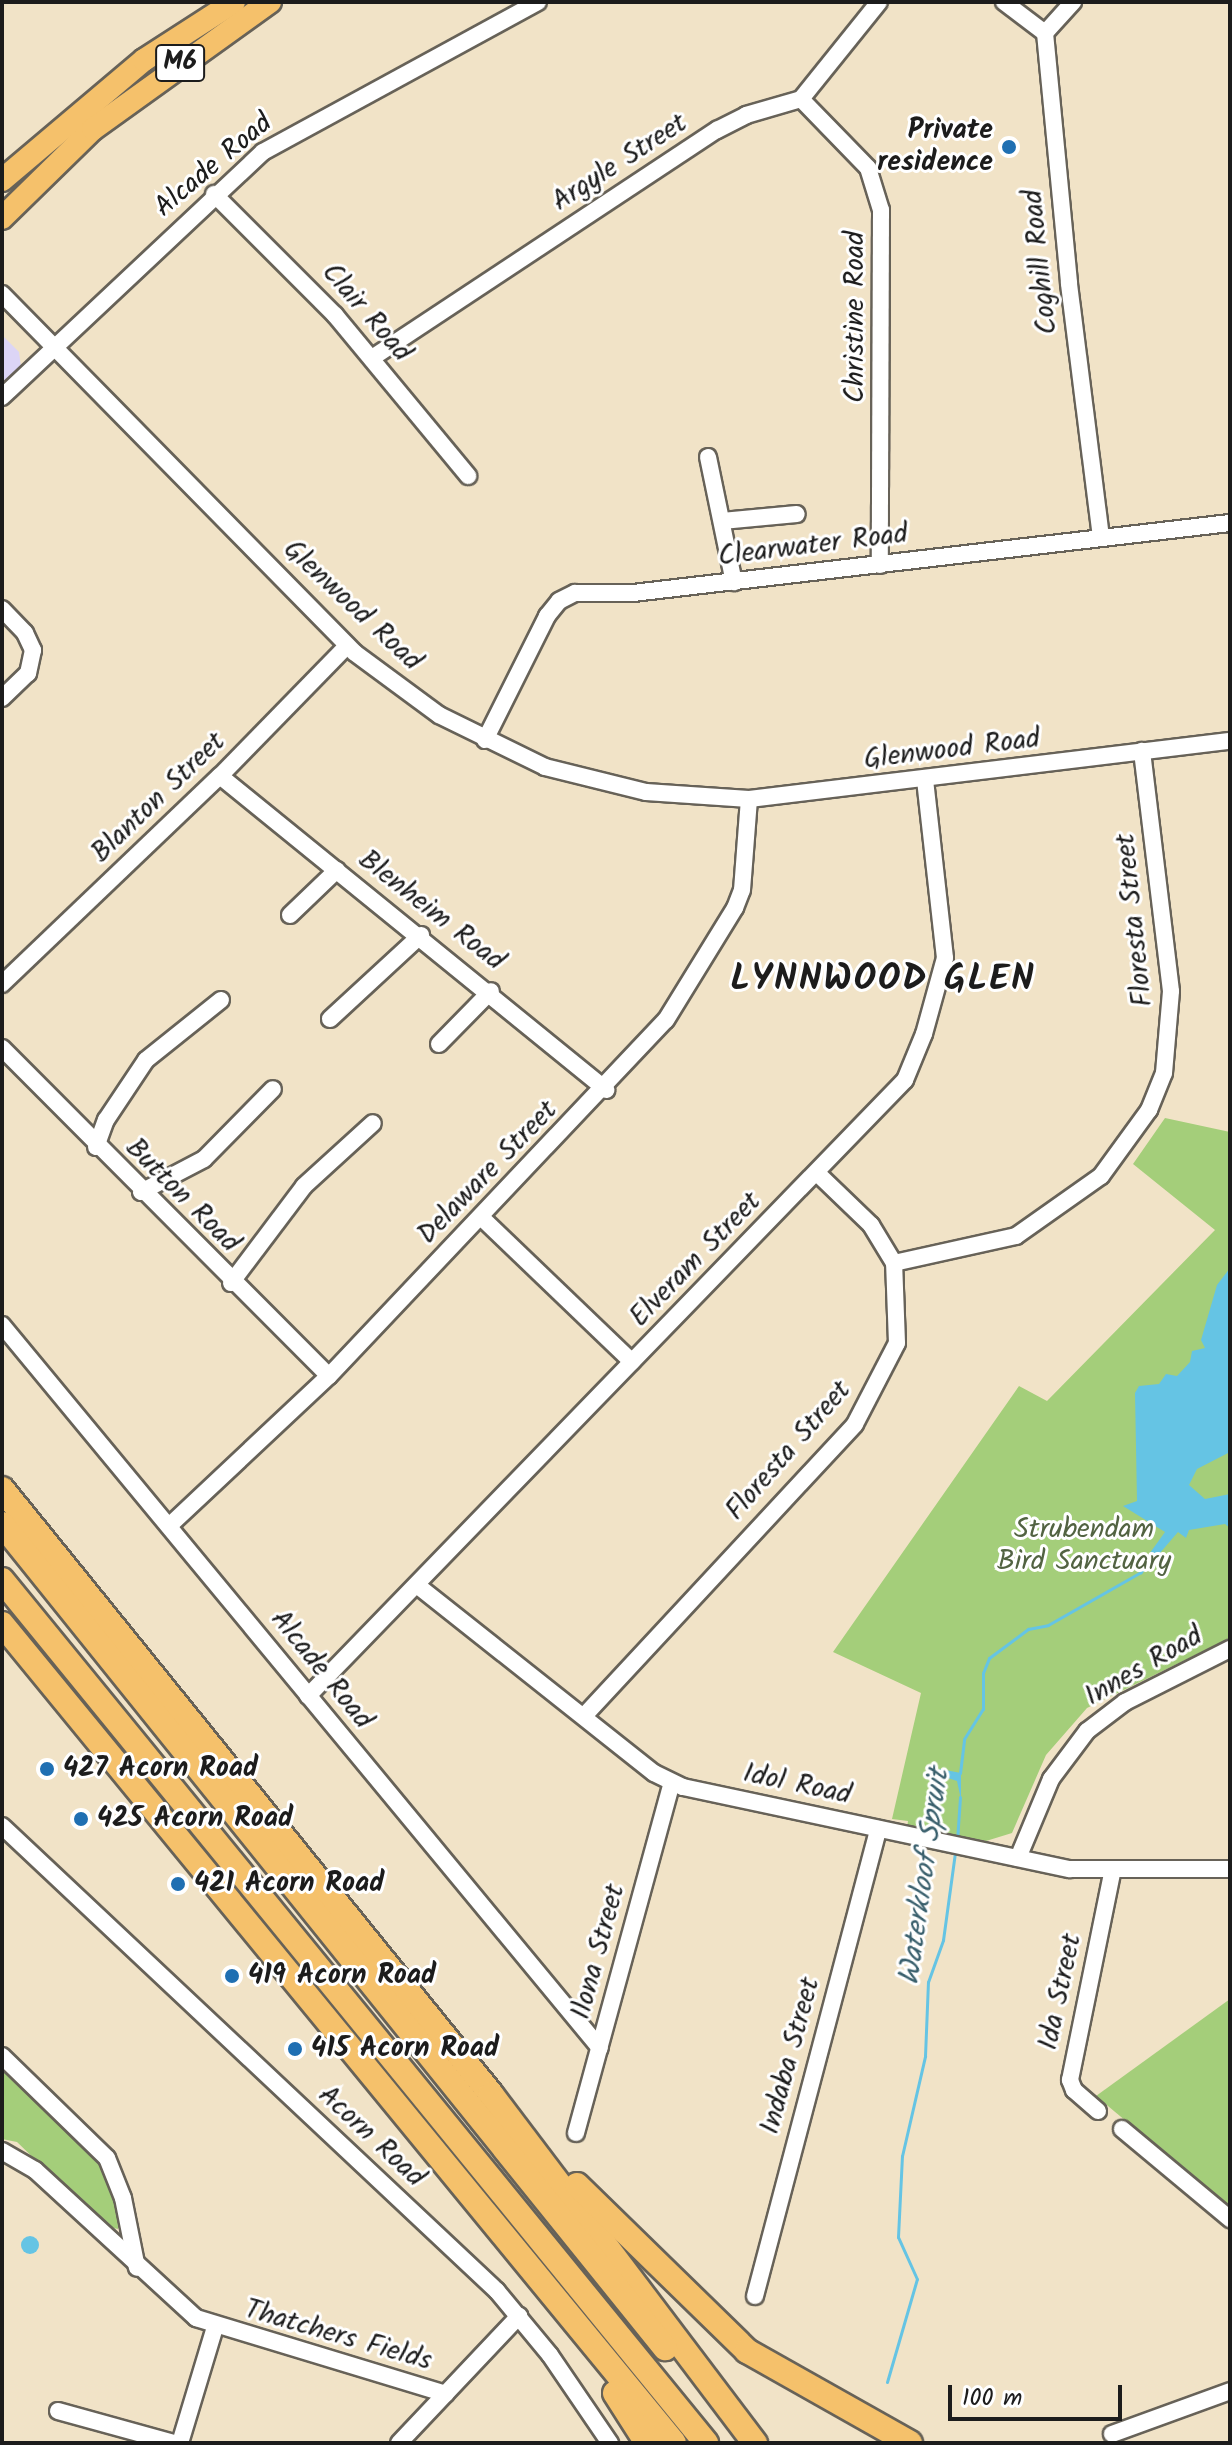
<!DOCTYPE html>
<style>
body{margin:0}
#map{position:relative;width:1232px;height:2445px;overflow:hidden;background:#f1e3c7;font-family:Kalam,sans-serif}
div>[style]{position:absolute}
.built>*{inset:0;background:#dcd5f6}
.green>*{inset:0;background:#a4ce7a}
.water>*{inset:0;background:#65c4e4}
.round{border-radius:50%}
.stream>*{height:3px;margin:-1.5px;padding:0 1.5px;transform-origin:1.5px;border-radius:1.5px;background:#65c4e4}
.roads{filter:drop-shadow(2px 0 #676258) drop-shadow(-2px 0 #676258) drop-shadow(0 2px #676258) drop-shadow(0 -2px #676258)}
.minor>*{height:16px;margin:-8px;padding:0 8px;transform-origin:8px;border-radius:8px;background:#fff}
.major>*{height:22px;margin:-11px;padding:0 11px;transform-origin:11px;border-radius:11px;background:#f5c16b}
.highway>*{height:24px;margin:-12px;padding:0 12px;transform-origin:12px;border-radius:12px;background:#f5c16b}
.dots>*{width:22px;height:22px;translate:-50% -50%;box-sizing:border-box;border:4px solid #fff;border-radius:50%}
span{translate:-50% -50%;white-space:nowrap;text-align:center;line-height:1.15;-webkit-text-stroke:6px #fff;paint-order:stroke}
.shield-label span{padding:2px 6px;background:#fff;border:2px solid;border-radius:6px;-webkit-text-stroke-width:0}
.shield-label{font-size:26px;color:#1c1c1c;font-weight:700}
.poi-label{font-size:28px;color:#1c1c1c;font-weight:700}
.right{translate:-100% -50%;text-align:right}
.left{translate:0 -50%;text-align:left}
.street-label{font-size:28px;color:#1c1c1c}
.park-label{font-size:28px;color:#526342}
.water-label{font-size:30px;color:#395f6c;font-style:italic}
.district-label{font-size:36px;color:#1c1c1c;font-weight:700;letter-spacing:2px}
.frame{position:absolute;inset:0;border:4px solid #1c1c1c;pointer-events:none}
.scale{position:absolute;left:948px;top:2385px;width:174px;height:36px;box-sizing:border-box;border:4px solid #1c1c1c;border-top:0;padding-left:10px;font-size:24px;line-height:28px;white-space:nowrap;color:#1c1c1c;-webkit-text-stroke:6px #fff;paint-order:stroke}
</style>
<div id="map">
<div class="built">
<div style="clip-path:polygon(2px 335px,19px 352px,21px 367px,2px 384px)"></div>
</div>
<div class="green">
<div style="clip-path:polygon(1165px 1118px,1230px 1132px,1230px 1638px,1087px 1708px,1046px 1755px,1012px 1833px,986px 1841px,907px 1828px,908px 1821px,892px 1819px,921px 1693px,833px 1652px,1019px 1386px,1047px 1401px,1215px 1230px,1133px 1164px)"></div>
<div style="clip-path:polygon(1230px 1999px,1230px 2208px,1096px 2096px)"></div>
<div style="clip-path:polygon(2px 2063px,108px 2168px,122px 2212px,118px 2229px,104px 2226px,17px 2142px,2px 2139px)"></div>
</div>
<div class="water">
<div style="clip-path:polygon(1230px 1268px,1230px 1452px,1197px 1469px,1189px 1485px,1205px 1499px,1230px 1494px,1230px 1528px,1225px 1524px,1189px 1530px,1186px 1538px,1178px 1532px,1141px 1575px,1142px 1564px,1165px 1532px,1123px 1506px,1137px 1501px,1135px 1393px,1139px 1386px,1159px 1384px,1166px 1374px,1177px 1376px,1190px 1362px,1192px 1351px,1205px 1348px,1201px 1340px,1217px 1285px)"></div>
<div style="clip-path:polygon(940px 1769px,961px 1773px,961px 1800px,957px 1781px,936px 1774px)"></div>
<div class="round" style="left:21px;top:2236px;width:18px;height:18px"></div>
</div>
<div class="stream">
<div style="left:960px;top:1773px;width:34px;rotate:-83deg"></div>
<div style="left:964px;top:1739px;width:36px;rotate:-58deg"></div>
<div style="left:983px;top:1709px;width:36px;rotate:-90deg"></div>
<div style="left:983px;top:1673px;width:16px;rotate:-68deg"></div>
<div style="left:989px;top:1658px;width:49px;rotate:-36.6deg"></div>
<div style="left:1028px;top:1629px;width:20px;rotate:-11deg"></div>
<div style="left:1048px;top:1625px;width:107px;rotate:-29.7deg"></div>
<div style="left:957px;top:1841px;width:44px;rotate:-86.1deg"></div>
<div style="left:887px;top:2382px;width:107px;rotate:-73.8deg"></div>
<div style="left:917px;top:2279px;width:46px;rotate:-114.3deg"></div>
<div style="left:898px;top:2237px;width:81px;rotate:-87.2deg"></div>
<div style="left:902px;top:2156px;width:103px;rotate:-77deg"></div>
<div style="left:925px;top:2056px;width:74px;rotate:-87.7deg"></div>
<div style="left:928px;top:1982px;width:45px;rotate:-70.3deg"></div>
<div style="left:943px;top:1940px;width:89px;rotate:-82.2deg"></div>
</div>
<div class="roads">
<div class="minor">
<div style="left:1004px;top:2px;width:51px;rotate:37.1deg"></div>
<div style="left:1045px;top:33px;width:252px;rotate:84.5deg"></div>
<div style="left:1069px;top:284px;width:254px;rotate:82.8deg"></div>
<div style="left:1045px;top:33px;width:42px;rotate:-47.9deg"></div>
<div style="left:801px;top:99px;width:96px;rotate:45.8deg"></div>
<div style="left:868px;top:168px;width:44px;rotate:72.8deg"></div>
<div style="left:881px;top:210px;width:355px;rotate:90.2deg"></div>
<div style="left:214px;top:194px;width:171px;rotate:45deg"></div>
<div style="left:335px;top:315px;width:209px;rotate:50.4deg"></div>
<div style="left:2px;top:294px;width:503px;rotate:45.48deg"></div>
<div style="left:355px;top:653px;width:104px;rotate:36.4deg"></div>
<div style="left:439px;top:715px;width:118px;rotate:26.1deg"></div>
<div style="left:545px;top:767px;width:104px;rotate:13.9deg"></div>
<div style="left:646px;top:792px;width:103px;rotate:3.9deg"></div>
<div style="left:749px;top:799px;width:484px;rotate:-6.9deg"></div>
<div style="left:372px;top:358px;width:414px;rotate:-33.5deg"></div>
<div style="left:717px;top:130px;width:33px;rotate:-27deg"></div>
<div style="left:746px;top:115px;width:57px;rotate:-16.2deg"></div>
<div style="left:801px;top:99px;width:124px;rotate:-51.2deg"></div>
<div style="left:2px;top:397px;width:358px;rotate:-43.2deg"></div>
<div style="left:263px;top:152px;width:313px;rotate:-28.6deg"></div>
<div style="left:708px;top:457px;width:128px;rotate:78.3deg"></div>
<div style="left:722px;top:521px;width:75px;rotate:-5.3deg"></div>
<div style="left:2px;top:609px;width:33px;rotate:46deg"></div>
<div style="left:25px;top:633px;width:19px;rotate:65deg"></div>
<div style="left:33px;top:650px;width:24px;rotate:102deg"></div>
<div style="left:28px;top:673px;width:36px;rotate:136deg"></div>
<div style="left:485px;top:740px;width:139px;rotate:-63.4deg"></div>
<div style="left:547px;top:616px;width:19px;rotate:-51deg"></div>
<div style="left:559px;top:601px;width:18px;rotate:-27deg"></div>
<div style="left:575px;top:593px;width:58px"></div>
<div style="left:633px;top:593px;width:601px;rotate:-6.69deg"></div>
<div style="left:220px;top:776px;width:498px;rotate:39.1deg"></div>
<div style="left:290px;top:915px;width:65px;rotate:-43.8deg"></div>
<div style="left:2px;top:984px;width:301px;rotate:-43.7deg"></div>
<div style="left:220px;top:776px;width:182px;rotate:-45.7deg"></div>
<div style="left:330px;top:1019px;width:124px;rotate:-42.7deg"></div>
<div style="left:439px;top:1044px;width:74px;rotate:-45.5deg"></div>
<div style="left:2px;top:1048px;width:463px;rotate:45.1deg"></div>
<div style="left:96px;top:1147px;width:29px;rotate:-70deg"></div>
<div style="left:106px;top:1120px;width:72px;rotate:-56.3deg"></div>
<div style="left:146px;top:1060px;width:96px;rotate:-38.7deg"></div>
<div style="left:817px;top:1173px;width:75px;rotate:43.9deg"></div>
<div style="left:871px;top:1225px;width:44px;rotate:58.8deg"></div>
<div style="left:141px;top:1192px;width:71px;rotate:-27.6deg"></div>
<div style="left:204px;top:1159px;width:98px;rotate:-45.4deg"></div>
<div style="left:481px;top:1217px;width:209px;rotate:43.8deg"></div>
<div style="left:231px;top:1283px;width:121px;rotate:-53deg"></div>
<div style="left:304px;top:1186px;width:93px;rotate:-42.4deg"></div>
<div style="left:2px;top:1325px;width:938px;rotate:50.41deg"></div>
<div style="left:169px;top:1526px;width:219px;rotate:-43.2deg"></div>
<div style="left:329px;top:1376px;width:490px;rotate:-46.6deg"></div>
<div style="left:666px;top:1020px;width:132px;rotate:-58.4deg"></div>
<div style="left:735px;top:908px;width:19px;rotate:-69deg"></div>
<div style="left:742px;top:890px;width:91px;rotate:-85.6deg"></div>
<div style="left:418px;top:1586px;width:301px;rotate:38.4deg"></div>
<div style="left:654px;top:1773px;width:32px;rotate:26deg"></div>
<div style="left:683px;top:1787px;width:396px;rotate:12deg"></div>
<div style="left:1070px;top:1869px;width:160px"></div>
<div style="left:308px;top:1696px;width:858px;rotate:-45.9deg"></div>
<div style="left:905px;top:1080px;width:50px;rotate:-67.6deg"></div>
<div style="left:924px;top:1034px;width:79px;rotate:-74.6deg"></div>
<div style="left:945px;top:958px;width:179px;rotate:-96.4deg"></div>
<div style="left:584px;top:1716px;width:398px;rotate:-47.1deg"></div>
<div style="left:855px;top:1424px;width:91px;rotate:-62.6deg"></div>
<div style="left:897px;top:1343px;width:80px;rotate:-92.1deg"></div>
<div style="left:894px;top:1263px;width:125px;rotate:-12.5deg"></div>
<div style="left:1016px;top:1236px;width:104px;rotate:-35.2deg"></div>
<div style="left:1101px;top:1176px;width:82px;rotate:-54deg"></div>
<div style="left:1149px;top:1110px;width:40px;rotate:-68deg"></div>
<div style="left:1164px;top:1073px;width:82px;rotate:-85.1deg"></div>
<div style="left:1171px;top:991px;width:242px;rotate:-96.9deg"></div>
<div style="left:2px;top:1826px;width:679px;rotate:43.21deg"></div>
<div style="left:497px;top:2291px;width:83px;rotate:50.4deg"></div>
<div style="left:550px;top:2355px;width:107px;rotate:55.7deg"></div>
<div style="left:1018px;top:1858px;width:86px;rotate:-67.3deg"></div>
<div style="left:1051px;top:1779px;width:60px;rotate:-53.1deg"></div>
<div style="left:1087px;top:1731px;width:48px;rotate:-37.3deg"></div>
<div style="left:1125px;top:1702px;width:118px;rotate:-26.8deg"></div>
<div style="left:2px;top:2056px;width:146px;rotate:44.2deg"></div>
<div style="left:107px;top:2158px;width:43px;rotate:68.2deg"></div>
<div style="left:123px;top:2198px;width:71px;rotate:78.7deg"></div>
<div style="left:1098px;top:2111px;width:32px;rotate:-139deg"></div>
<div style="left:1074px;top:2090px;width:11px;rotate:-112deg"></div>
<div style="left:1070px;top:2080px;width:211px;rotate:-78.5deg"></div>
<div style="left:1122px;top:2129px;width:141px;rotate:39.8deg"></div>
<div style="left:576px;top:2133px;width:363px;rotate:-74.7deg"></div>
<div style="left:2px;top:2151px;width:38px;rotate:30deg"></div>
<div style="left:35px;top:2170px;width:219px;rotate:42.6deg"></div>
<div style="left:196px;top:2318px;width:261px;rotate:16.9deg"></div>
<div style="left:755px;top:2296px;width:483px;rotate:-75.2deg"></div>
<div style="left:58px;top:2411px;width:120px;rotate:15.4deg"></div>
<div style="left:1112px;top:2434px;width:126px;rotate:-20deg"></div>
<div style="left:180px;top:2443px;width:121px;rotate:-73.2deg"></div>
<div style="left:399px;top:2443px;width:175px;rotate:-46.6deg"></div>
</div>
<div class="major">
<div style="left:2px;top:180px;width:186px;rotate:-40.2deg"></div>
<div style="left:144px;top:60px;width:107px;rotate:-32.8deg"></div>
<div style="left:2px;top:218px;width:127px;rotate:-44.4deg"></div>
<div style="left:93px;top:129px;width:218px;rotate:-35.7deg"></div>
</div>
<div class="highway">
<div style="left:2px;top:1489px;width:778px;rotate:51.05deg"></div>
<div style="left:491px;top:2094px;width:438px;rotate:52.9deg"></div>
<div style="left:2px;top:1524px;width:1058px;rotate:51.18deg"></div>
<div style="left:2px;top:1580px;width:1114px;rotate:50.79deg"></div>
<div style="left:2px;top:1624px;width:1059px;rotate:50.63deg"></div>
<div style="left:577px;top:2185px;width:238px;rotate:44.3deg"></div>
<div style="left:747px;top:2351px;width:187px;rotate:29.4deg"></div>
<div style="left:615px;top:2393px;width:59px;rotate:57.4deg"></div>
</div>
</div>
<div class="dots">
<div style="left:1009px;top:147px;background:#1f6fb2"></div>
<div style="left:47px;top:1769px;background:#1f6fb2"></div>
<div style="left:81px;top:1819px;background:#1f6fb2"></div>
<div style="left:178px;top:1884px;background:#1f6fb2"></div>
<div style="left:232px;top:1976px;background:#1f6fb2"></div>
<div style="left:295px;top:2049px;background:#1f6fb2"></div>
</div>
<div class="shield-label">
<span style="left:180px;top:63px">M6</span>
</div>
<div class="poi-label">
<span class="right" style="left:993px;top:147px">Private<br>residence</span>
<span class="left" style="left:63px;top:1769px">427 Acorn Road</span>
<span class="left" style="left:97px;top:1819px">425 Acorn Road</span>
<span class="left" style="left:194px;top:1884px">421 Acorn Road</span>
<span class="left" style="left:248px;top:1976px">419 Acorn Road</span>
<span class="left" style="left:311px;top:2049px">415 Acorn Road</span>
</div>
<div class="street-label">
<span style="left:620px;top:163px;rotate:-33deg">Argyle Street</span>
<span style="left:214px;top:166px;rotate:-40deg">Alcade Road</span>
<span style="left:1041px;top:262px;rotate:-96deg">Coghill Road</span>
<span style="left:366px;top:313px;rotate:49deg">Clair Road</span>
<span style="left:856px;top:317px;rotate:-90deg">Christine Road</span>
<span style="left:813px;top:546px;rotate:-7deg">Clearwater Road</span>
<span style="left:352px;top:606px;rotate:43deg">Glenwood Road</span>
<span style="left:952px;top:750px;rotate:-7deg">Glenwood Road</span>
<span style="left:159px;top:798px;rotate:-44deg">Blanton Street</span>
<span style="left:431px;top:911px;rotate:38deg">Blenheim Road</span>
<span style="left:1135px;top:920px;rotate:-96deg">Floresta Street</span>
<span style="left:488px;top:1173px;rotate:-46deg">Delaware Street</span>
<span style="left:182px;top:1196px;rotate:45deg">Button Road</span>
<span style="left:696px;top:1260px;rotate:-46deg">Elveram Street</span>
<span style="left:789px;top:1451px;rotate:-49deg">Floresta Street</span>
<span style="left:1144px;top:1667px;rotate:-30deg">Innes Road</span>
<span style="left:321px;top:1670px;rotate:51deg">Alcade Road</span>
<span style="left:797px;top:1785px;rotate:12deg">Idol Road</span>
<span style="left:599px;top:1952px;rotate:-75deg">Ilona Street</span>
<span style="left:1061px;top:1992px;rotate:-78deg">Ida Street</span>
<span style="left:791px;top:2056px;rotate:-75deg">Indaba Street</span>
<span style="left:371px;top:2137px;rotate:43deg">Acorn Road</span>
<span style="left:338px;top:2336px;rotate:16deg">Thatchers Fields</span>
</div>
<div class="park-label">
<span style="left:1084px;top:1546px">Strubendam<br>Bird Sanctuary</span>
</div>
<div class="water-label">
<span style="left:925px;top:1877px;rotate:-82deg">Waterkloof Spruit</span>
</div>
<div class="district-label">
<span style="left:883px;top:980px">LYNNWOOD GLEN</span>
</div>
<div class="frame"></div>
<div class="scale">100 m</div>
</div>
